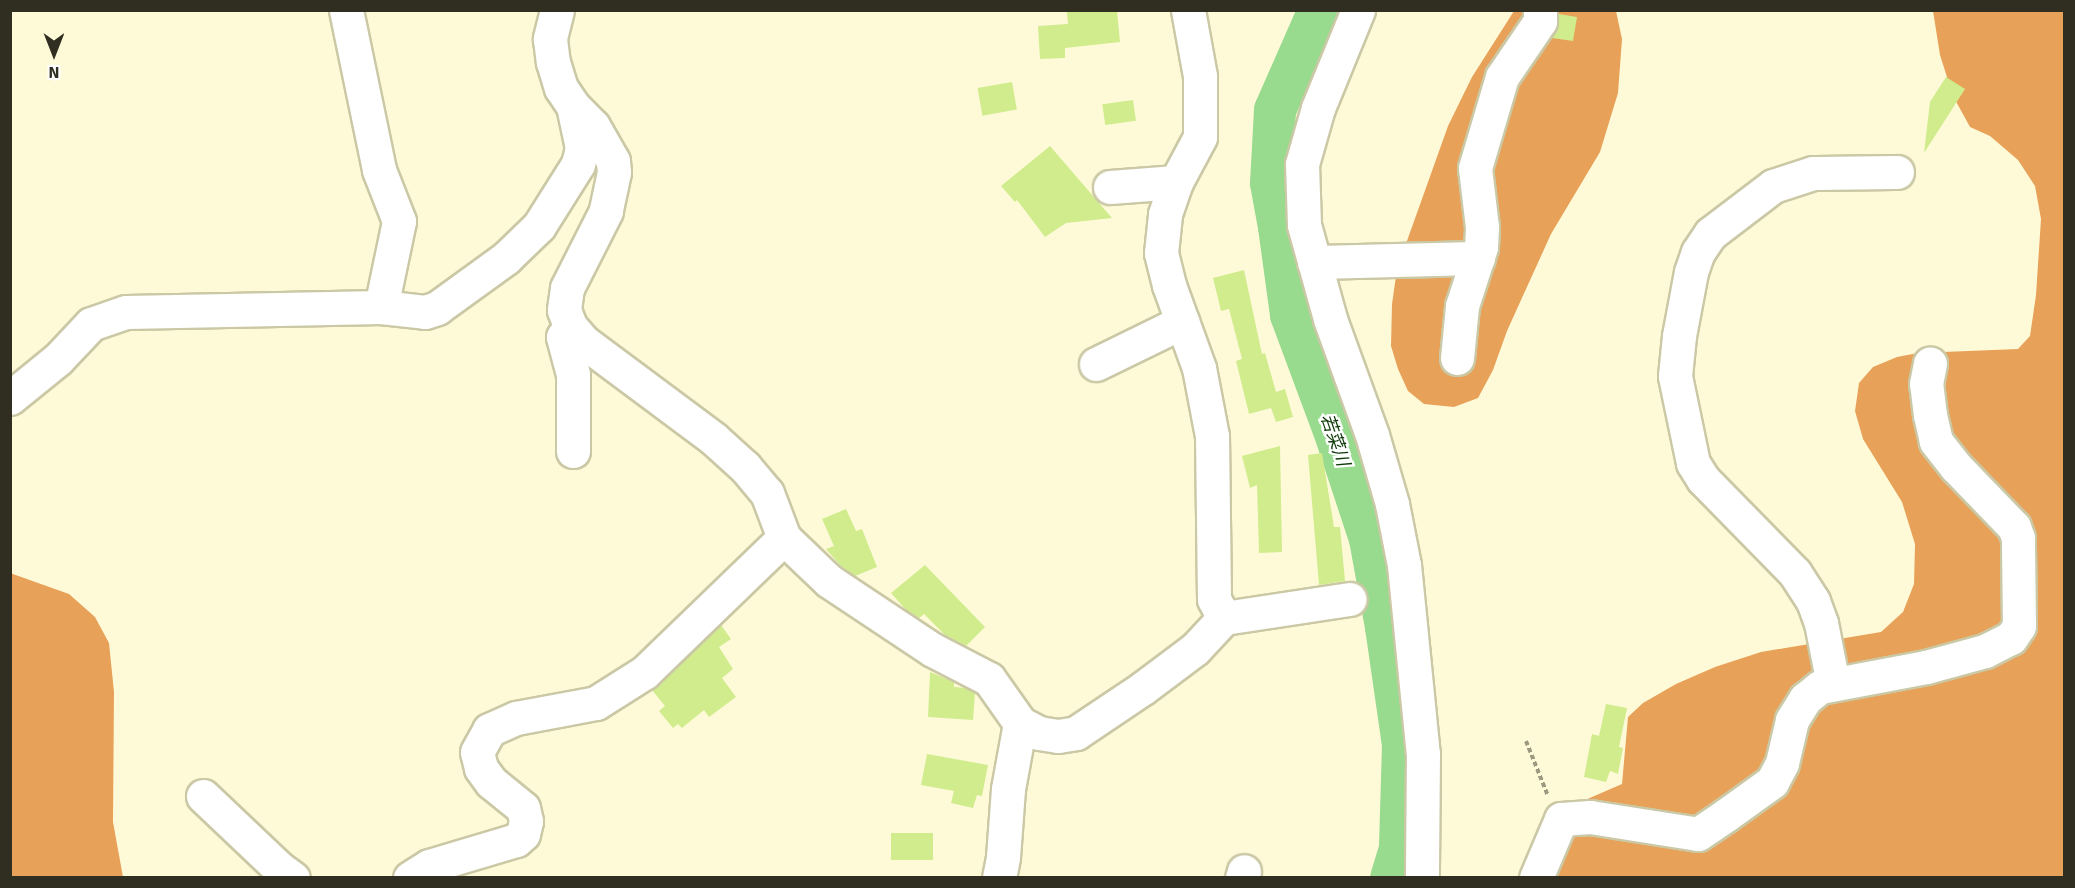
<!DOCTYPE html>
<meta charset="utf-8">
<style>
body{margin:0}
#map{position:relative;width:2075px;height:888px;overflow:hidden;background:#fefad8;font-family:Signika,"Noto Sans JP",sans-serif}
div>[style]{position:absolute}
.forest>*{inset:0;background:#e8a158}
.river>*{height:42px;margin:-21px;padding:0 21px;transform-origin:21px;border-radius:21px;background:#98da8e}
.building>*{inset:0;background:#d0ec8d;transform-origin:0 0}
.path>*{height:4px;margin-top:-2px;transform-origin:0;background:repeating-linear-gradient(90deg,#9b9880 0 4.5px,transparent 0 7.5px)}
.roads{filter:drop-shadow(2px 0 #cbc8a6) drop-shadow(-2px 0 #cbc8a6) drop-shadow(0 2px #cbc8a6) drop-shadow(0 -2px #cbc8a6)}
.minor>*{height:33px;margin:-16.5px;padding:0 16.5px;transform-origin:16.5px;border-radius:16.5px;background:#fff}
span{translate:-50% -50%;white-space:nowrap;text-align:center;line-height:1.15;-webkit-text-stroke:4.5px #fff;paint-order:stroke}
.water-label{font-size:18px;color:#0f3b08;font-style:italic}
.frame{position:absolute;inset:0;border:12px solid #2f2e21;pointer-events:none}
.north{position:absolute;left:24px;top:24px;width:60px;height:60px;-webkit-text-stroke:4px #fff;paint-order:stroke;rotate:180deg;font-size:16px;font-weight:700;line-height:24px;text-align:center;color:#2f2e21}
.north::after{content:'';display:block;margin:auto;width:21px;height:27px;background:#2f2e21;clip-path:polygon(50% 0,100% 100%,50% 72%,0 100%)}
</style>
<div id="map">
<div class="forest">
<div style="clip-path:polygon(1514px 11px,1616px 11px,1622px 39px,1618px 93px,1600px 152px,1551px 234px,1507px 331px,1493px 370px,1478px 398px,1454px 407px,1424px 404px,1408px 391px,1398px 369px,1391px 346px,1392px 304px,1397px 269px,1448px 126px,1472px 77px)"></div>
<div style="clip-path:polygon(1933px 11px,2064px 11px,2064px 877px,1520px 878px,1523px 865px,1562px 810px,1622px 784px,1628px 717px,1643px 703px,1676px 684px,1715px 667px,1761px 652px,1881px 632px,1903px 612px,1914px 584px,1915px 544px,1902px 502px,1863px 439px,1855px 411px,1859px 383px,1873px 367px,1897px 357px,1918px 353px,2018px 349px,2030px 336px,2036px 295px,2041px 219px,2035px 186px,2018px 160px,1990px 136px,1970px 127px,1953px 96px,1940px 55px)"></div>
<div style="clip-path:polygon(10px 573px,69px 594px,95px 617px,109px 643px,114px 692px,113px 822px,123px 877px,11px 877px)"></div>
</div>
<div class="river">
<div style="left:1319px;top:10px;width:109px;rotate:113.7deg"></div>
<div style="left:1275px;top:110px;width:73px;rotate:93.1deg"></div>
<div style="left:1271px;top:183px;width:45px;rotate:79.7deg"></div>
<div style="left:1279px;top:227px;width:89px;rotate:82.2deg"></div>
<div style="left:1291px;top:315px;width:132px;rotate:69.6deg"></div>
<div style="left:1337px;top:439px;width:105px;rotate:71.7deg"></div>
<div style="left:1370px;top:539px;width:89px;rotate:79.7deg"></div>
<div style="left:1386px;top:627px;width:119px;rotate:81.8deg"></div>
<div style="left:1403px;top:745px;width:104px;rotate:91.7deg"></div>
<div style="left:1400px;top:849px;width:30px;rotate:107deg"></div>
</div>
<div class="building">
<div style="clip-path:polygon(1077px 10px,1117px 10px,1120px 42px,1065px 48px,1065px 58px,1040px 59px,1038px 26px,1068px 24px,1067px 12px)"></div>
<div style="clip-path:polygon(1559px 14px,1577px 17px,1573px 41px,1552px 38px)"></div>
<div style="clip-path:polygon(1946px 77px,1965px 89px,1924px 153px,1930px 102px)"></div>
<div style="left:1012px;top:82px;width:28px;height:35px;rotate:80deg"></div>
<div style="left:1133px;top:100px;width:21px;height:31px;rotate:82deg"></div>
<div style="clip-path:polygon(1050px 146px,1112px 218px,1066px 223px,1045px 237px,1017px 200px,1015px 202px,1001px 186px)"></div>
<div style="clip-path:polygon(1244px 270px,1262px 354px,1265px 353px,1276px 392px,1285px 389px,1293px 417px,1276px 422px,1271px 408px,1249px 414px,1236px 361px,1242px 359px,1229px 309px,1221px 311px,1213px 278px)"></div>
<div style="clip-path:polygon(1280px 446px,1282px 552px,1259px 553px,1257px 485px,1250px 488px,1242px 456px)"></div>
<div style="clip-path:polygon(1322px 453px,1334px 527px,1340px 527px,1345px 581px,1319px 585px,1308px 455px)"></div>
<div style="clip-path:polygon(846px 509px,856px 531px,862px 529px,877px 567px,855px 576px,841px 566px,826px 549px,834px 546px,822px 519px)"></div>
<div style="clip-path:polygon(925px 565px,985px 627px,966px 646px,945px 635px,924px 614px,919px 618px,906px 610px,891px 593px)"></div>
<div style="clip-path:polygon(721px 625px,731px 639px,719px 647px,733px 669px,722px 678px,736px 697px,709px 717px,704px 710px,682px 728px,678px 724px,673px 728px,659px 711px,665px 706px,652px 690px)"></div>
<div style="clip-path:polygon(930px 672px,954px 682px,954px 687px,966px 688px,975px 693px,973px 720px,928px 717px)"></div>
<div style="clip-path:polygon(1606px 704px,1627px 708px,1619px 747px,1623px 748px,1618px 774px,1610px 771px,1606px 782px,1584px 777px,1592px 734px,1599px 736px)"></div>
<div style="clip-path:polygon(927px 754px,988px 765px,982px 796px,977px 795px,973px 808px,951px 803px,954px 791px,921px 785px)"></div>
<div style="left:891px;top:833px;width:42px;height:27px"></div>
</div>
<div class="path">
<div style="left:1526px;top:741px;width:59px;rotate:68.2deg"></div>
</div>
<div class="roads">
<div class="minor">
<div style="left:346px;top:10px;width:163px;rotate:78.3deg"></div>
<div style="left:379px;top:170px;width:55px;rotate:68.6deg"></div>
<div style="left:399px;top:221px;width:88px;rotate:101.8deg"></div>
<div style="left:557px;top:10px;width:30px;rotate:104deg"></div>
<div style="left:550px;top:39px;width:23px;rotate:83deg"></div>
<div style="left:553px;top:62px;width:27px;rotate:73deg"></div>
<div style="left:561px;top:88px;width:23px;rotate:56deg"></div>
<div style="left:574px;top:107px;width:27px;rotate:45deg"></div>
<div style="left:593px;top:126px;width:40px;rotate:60.3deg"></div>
<div style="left:613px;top:161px;width:11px;rotate:85deg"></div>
<div style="left:614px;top:172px;width:40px;rotate:102deg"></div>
<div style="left:606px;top:211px;width:86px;rotate:116.9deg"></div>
<div style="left:567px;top:288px;width:22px;rotate:98deg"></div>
<div style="left:564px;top:310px;width:17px;rotate:69deg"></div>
<div style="left:570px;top:326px;width:21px;rotate:49deg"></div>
<div style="left:584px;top:342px;width:162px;rotate:36.7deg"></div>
<div style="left:714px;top:439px;width:42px;rotate:42.1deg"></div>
<div style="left:745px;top:467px;width:34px;rotate:50deg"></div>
<div style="left:767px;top:493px;width:48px;rotate:69.3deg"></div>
<div style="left:784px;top:538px;width:62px;rotate:43.7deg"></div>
<div style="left:829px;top:581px;width:125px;rotate:33.6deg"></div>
<div style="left:933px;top:650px;width:63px;rotate:27.4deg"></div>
<div style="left:989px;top:679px;width:54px;rotate:54.8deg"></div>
<div style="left:1020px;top:723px;width:21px;rotate:28deg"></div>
<div style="left:1039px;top:733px;width:19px;rotate:9deg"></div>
<div style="left:1058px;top:736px;width:18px;rotate:-9deg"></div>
<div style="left:1076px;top:733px;width:81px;rotate:-33.9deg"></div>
<div style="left:1143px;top:688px;width:65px;rotate:-36.9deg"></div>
<div style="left:1195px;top:649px;width:42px;rotate:-46.9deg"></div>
<div style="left:1224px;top:618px;width:21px;rotate:-118deg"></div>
<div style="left:1214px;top:599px;width:163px;rotate:-90.7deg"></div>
<div style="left:1212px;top:436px;width:69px;rotate:-100.8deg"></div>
<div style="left:1199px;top:368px;width:88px;rotate:-109.9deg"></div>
<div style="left:1169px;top:285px;width:33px;rotate:-104deg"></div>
<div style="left:1161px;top:253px;width:39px;rotate:-84deg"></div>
<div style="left:1165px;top:214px;width:34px;rotate:-71deg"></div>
<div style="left:1176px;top:182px;width:51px;rotate:-61.9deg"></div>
<div style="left:1200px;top:137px;width:61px;rotate:-90deg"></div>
<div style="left:1200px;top:76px;width:67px;rotate:-100.3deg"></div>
<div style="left:1358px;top:10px;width:106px;rotate:112.2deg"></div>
<div style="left:1318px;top:108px;width:58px;rotate:105.9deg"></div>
<div style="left:1302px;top:164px;width:61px;rotate:88.1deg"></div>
<div style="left:1304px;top:225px;width:98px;rotate:74.5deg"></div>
<div style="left:1330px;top:319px;width:123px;rotate:70.1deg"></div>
<div style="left:1372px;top:435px;width:72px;rotate:73.8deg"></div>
<div style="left:1392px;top:504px;width:62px;rotate:78.9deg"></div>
<div style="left:1404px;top:565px;width:190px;rotate:84.3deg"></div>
<div style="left:1423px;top:754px;width:124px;rotate:90.5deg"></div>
<div style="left:1110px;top:187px;width:66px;rotate:-4.3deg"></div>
<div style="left:1314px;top:262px;width:164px;rotate:-1.4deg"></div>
<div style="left:570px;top:326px;width:13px;rotate:122deg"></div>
<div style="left:563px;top:337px;width:38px;rotate:75deg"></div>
<div style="left:573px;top:374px;width:77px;rotate:90deg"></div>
<div style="left:1457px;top:358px;width:52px;rotate:-84.5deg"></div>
<div style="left:1462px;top:306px;width:62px;rotate:-72.1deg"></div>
<div style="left:1481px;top:247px;width:20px;rotate:-87deg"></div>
<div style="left:1482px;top:227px;width:59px;rotate:-96.8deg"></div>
<div style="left:1475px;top:168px;width:95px;rotate:-73.5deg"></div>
<div style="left:1502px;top:77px;width:68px;rotate:-55.8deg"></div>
<div style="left:1540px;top:21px;width:11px;rotate:-90deg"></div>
<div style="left:1096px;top:364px;width:96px;rotate:-26deg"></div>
<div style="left:10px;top:398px;width:62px;rotate:-39.1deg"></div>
<div style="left:58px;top:359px;width:48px;rotate:-46.7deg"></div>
<div style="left:91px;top:324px;width:37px;rotate:-19deg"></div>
<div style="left:126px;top:312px;width:255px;rotate:-1.1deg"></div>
<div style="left:381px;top:307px;width:44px;rotate:6.5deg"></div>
<div style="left:425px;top:312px;width:13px;rotate:-18deg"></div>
<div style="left:437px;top:308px;width:85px;rotate:-35.9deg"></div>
<div style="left:506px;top:258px;width:46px;rotate:-44.1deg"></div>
<div style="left:539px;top:226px;width:73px;rotate:-57.8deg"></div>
<div style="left:578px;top:164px;width:16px;rotate:-76deg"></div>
<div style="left:582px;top:148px;width:40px;rotate:-102deg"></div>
<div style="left:1224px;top:618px;width:127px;rotate:-8.6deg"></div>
<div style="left:1833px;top:684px;width:62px;rotate:-101.1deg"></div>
<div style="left:1821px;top:623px;width:23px;rotate:-110deg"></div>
<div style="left:1813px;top:601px;width:33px;rotate:-123deg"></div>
<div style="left:1795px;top:573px;width:132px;rotate:-134.4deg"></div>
<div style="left:1703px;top:479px;width:19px;rotate:-122deg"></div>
<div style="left:1693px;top:463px;width:89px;rotate:-101.7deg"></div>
<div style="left:1675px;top:376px;width:40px;rotate:-84.3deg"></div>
<div style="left:1679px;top:336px;width:65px;rotate:-79.4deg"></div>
<div style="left:1691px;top:272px;width:21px;rotate:-71deg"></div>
<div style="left:1698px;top:252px;width:22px;rotate:-56deg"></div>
<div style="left:1710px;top:234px;width:79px;rotate:-37.3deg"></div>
<div style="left:1773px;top:186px;width:42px;rotate:-18deg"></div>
<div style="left:1813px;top:173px;width:84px;rotate:-0.7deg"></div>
<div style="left:203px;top:796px;width:105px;rotate:43.5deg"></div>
<div style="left:279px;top:868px;width:17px;rotate:36deg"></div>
<div style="left:410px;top:878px;width:22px;rotate:-32deg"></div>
<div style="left:429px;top:866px;width:91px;rotate:-16.6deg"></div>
<div style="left:516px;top:840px;width:9px;rotate:-41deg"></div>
<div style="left:523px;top:834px;width:13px;rotate:-77deg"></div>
<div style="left:526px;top:821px;width:13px;rotate:-103deg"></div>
<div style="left:523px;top:808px;width:41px;rotate:-140.9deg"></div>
<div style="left:491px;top:782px;width:17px;rotate:-126deg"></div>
<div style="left:481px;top:768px;width:16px;rotate:-104deg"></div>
<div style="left:477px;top:752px;width:25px;rotate:-61deg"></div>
<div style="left:489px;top:730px;width:30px;rotate:-24deg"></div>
<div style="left:516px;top:718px;width:81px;rotate:-10.6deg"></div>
<div style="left:596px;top:703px;width:58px;rotate:-32.3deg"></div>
<div style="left:645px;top:672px;width:193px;rotate:-44deg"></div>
<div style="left:999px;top:878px;width:21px;rotate:-79deg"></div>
<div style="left:1003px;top:857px;width:68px;rotate:-85.8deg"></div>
<div style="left:1008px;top:789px;width:67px;rotate:-79.7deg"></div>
<div style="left:1242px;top:878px;width:7px;rotate:-74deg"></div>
<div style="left:1536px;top:878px;width:64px;rotate:-67deg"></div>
<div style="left:1561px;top:819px;width:29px;rotate:-4deg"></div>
<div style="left:1590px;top:817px;width:109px;rotate:8.9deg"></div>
<div style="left:1698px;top:834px;width:34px;rotate:-34deg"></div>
<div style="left:1726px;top:815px;width:57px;rotate:-35.7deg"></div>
<div style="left:1772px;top:782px;width:21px;rotate:-62deg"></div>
<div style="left:1782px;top:763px;width:44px;rotate:-76.9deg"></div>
<div style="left:1792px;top:720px;width:25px;rotate:-58deg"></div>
<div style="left:1805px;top:699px;width:19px;rotate:-39deg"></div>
<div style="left:1820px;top:687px;width:108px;rotate:-10.7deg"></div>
<div style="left:1926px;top:667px;width:61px;rotate:-15.2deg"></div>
<div style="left:1985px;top:651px;width:29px;rotate:-27deg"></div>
<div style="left:2011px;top:638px;width:14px;rotate:-56deg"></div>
<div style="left:2019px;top:626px;width:88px;rotate:-90.7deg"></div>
<div style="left:2018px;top:538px;width:12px;rotate:-110deg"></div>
<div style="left:2014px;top:527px;width:83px;rotate:-134deg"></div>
<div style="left:1956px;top:467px;width:33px;rotate:-128deg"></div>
<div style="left:1936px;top:441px;width:27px;rotate:-103deg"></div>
<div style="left:1930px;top:415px;width:31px;rotate:-97deg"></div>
<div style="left:1926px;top:384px;width:21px;rotate:-79deg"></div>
</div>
</div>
<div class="water-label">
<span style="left:1335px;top:440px;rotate:71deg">若菜川</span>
</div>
<div class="frame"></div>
<div class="north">N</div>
</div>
